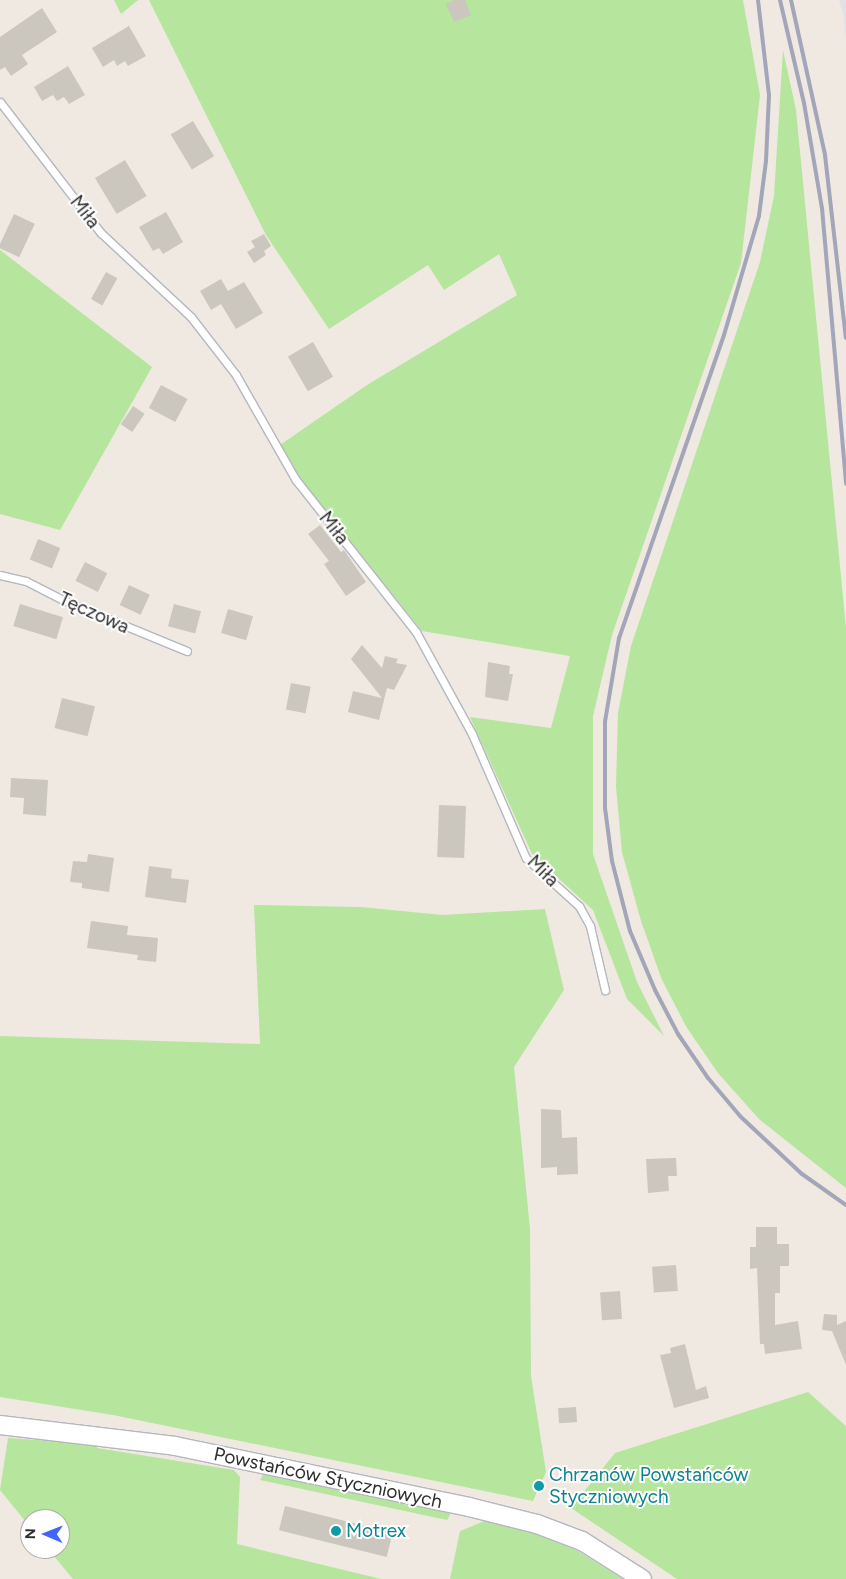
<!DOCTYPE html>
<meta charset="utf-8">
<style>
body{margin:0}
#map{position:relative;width:846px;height:1579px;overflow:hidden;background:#efe9e1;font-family:Figtree,sans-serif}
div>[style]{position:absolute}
.industrial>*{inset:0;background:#e3e1e8}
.green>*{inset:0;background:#b6e59d}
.building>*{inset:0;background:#cbc7bf;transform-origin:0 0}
.roads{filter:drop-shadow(1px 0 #b4b7c1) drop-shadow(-1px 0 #b4b7c1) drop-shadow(0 1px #b4b7c1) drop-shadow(0 -1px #b4b7c1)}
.service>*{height:7px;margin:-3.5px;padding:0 3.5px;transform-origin:3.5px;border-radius:3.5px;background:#fff}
.tertiary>*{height:18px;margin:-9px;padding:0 9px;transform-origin:9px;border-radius:9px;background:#fff}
.rail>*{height:4px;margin:-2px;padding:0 2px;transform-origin:2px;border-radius:2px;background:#a3a6b8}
.dots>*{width:14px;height:14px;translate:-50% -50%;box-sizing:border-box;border:2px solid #fff;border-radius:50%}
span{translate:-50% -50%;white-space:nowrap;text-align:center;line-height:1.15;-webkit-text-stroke:4px #fff;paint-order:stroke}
.street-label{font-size:19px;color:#2e2e2e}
.culture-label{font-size:19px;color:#0d838f}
.left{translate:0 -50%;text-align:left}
.north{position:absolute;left:20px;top:1509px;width:50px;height:50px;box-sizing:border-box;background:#fff;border:1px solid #ababab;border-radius:50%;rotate:271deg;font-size:14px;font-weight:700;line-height:20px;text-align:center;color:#2e2e2e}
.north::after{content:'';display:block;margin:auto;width:18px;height:22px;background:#4164fb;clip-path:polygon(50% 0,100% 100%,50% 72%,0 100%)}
</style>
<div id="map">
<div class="industrial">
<div style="clip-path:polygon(839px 0,846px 0,846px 41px,843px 14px)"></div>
</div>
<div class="green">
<div style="clip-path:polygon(114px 0,138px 0,121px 14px)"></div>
<div style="clip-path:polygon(149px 0,743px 0,760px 95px,741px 263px,612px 635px,593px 716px,593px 854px,637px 982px,664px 1036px,627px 999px,593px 910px,532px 854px,470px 717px,551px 728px,570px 656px,422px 631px,299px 477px,280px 445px,367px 385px,517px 295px,499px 254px,444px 290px,428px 265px,329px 329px,266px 235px)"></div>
<div style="clip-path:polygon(783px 50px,796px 110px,846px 628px,846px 1188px,759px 1119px,718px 1073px,687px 1028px,662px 980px,641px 921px,622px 852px,616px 787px,618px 713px,631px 646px,760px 262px,774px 196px)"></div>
<div style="clip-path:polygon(0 250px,152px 367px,60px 530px,0 514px)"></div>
<div style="clip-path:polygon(254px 905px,361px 907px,442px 915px,545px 909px,564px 990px,514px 1067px,530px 1229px,531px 1376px,546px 1472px,533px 1501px,113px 1415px,0 1397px,0 1036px,260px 1044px)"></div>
<div style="clip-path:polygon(808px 1392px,846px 1426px,846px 1579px,677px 1579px,571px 1508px,615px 1453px)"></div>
<div style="clip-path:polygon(8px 1438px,96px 1444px,97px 1448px,234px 1470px,240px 1477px,237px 1544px,381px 1579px,73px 1579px,48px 1549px,60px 1549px,60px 1519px,30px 1519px,30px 1527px,0 1490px)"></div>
<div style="clip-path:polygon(266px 1470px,449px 1510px,450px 1515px,447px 1520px,260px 1480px)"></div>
<div style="clip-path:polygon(487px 1520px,505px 1522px,576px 1550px,623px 1579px,450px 1579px,460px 1531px)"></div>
</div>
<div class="building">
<div style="clip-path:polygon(455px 0,465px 0,471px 15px,454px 22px,446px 4px)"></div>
<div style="clip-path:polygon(42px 8px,57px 32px,22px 55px,28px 64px,11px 76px,5px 67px,0 70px,0 37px)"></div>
<div style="clip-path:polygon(129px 26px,146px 56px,128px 66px,125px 61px,117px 66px,114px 60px,103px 67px,92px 48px)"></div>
<div style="clip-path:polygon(68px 66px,85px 95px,69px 104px,64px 97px,57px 101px,53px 95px,42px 101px,34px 87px)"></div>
<div style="left:193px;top:121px;width:41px;height:26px;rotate:59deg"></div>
<div style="left:125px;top:160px;width:42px;height:35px;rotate:59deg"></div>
<div style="clip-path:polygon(166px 212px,183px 242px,163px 254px,159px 248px,153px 251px,139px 227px)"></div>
<div style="left:14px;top:214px;width:23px;height:37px;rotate:25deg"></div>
<div style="clip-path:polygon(264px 234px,271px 246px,264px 251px,266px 255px,254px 263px,247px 252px,255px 247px,251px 241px)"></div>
<div style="left:106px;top:272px;width:13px;height:31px;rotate:29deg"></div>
<div style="clip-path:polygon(221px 279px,228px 291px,244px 282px,263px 313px,236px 329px,221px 304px,211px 310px,200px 291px)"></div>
<div style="left:313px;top:342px;width:40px;height:29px;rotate:60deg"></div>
<div style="left:161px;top:385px;width:30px;height:26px;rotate:28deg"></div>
<div style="left:133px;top:406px;width:14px;height:22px;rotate:34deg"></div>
<div style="clip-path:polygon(320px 525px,341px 552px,344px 550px,366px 582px,346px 596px,324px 564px,329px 561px,308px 534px)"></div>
<div style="left:38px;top:539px;width:24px;height:22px;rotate:22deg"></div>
<div style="left:85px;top:562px;width:25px;height:21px;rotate:27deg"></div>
<div style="left:129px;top:585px;width:23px;height:22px;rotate:25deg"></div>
<div style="left:20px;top:604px;width:45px;height:23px;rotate:17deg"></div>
<div style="left:174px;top:604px;width:28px;height:23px;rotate:15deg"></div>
<div style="left:228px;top:609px;width:26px;height:25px;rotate:16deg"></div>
<div style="clip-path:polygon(362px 645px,382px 668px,385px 656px,398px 659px,396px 663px,407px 665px,394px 690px,387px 688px,379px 720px,348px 712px,353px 691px,382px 698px,351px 659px)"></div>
<div style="clip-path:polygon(488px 662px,510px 666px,509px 674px,513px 674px,508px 701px,485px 697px)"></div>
<div style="left:291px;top:683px;width:20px;height:27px;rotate:11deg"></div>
<div style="left:62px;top:698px;width:34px;height:31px;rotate:14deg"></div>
<div style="clip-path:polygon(11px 778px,48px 780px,46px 816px,23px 814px,24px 798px,10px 797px)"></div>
<div style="left:439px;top:805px;width:27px;height:52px;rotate:2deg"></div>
<div style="clip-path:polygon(88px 854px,114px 858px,109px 892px,82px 888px,82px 883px,70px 882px,73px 861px,87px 862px)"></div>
<div style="clip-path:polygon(149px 866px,172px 869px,171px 878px,189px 880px,186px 903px,145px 897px)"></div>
<div style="clip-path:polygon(91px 921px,128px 926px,127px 935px,158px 938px,156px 962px,137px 960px,138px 955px,87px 948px)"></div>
<div style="clip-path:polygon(541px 1109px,561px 1110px,562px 1138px,577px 1137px,578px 1174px,557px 1175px,557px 1167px,541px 1168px)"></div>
<div style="clip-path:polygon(676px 1158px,677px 1176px,668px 1176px,669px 1191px,648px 1193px,646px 1159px)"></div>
<div style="clip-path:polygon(756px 1227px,777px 1227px,777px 1244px,789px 1244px,789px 1266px,780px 1266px,780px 1293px,775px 1293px,775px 1325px,798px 1321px,802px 1349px,765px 1354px,764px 1344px,760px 1344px,757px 1268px,750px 1269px,750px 1247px,756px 1247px)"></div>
<div style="left:676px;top:1265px;width:26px;height:24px;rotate:86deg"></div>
<div style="left:620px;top:1291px;width:28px;height:20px;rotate:86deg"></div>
<div style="clip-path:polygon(824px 1314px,837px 1315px,837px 1325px,846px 1321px,846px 1365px,832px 1331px,822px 1330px)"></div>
<div style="clip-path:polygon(685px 1344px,696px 1390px,706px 1386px,709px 1398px,674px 1408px,660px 1355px,671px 1353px,670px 1348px)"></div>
<div style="left:576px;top:1407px;width:15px;height:18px;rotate:86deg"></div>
<div style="left:285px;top:1506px;width:111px;height:25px;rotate:14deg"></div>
</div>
<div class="roads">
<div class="service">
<div style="left:0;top:102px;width:165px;rotate:52.4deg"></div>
<div style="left:101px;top:233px;width:123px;rotate:43deg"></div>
<div style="left:191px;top:317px;width:73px;rotate:52.2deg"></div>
<div style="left:236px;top:375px;width:121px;rotate:60.3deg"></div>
<div style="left:296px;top:480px;width:194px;rotate:51.7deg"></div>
<div style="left:416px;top:632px;width:116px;rotate:61.2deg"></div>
<div style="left:472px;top:734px;width:135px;rotate:66.5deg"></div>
<div style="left:526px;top:858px;width:72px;rotate:42.2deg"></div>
<div style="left:579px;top:906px;width:23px;rotate:61deg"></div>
<div style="left:590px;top:926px;width:66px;rotate:76.8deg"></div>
<div style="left:0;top:575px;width:27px;rotate:13deg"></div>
<div style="left:26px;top:581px;width:42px;rotate:27.2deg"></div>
<div style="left:63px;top:600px;width:134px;rotate:22.4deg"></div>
</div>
<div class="tertiary">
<div style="left:0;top:1425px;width:176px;rotate:6.8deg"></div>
<div style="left:175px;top:1446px;width:300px;rotate:11.7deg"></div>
<div style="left:469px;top:1507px;width:70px;rotate:14deg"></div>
<div style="left:537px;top:1524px;width:48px;rotate:20.7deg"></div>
<div style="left:582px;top:1541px;width:71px;rotate:32.3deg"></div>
</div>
</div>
<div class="rail">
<div style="left:758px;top:0;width:96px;rotate:83.4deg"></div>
<div style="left:769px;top:95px;width:66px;rotate:92.6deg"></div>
<div style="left:766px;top:161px;width:55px;rotate:97.3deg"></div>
<div style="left:759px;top:216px;width:124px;rotate:106.4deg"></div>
<div style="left:724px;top:335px;width:321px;rotate:109.1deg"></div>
<div style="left:619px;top:638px;width:85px;rotate:99.5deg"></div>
<div style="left:605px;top:722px;width:86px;rotate:90deg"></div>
<div style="left:605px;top:808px;width:53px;rotate:82.5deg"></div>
<div style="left:612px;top:861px;width:72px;rotate:75.6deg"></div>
<div style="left:630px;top:931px;width:64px;rotate:67deg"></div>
<div style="left:655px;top:990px;width:50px;rotate:62.4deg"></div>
<div style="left:678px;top:1034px;width:53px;rotate:55.7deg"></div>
<div style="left:708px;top:1078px;width:51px;rotate:49.8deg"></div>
<div style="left:741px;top:1117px;width:83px;rotate:43.1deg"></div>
<div style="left:802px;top:1174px;width:54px;rotate:35.2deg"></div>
<div style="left:780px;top:0;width:106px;rotate:76.9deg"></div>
<div style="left:804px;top:103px;width:107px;rotate:80.3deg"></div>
<div style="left:822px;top:208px;width:277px;rotate:85deg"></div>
<div style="left:791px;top:0;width:159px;rotate:77.6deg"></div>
<div style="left:825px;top:155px;width:184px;rotate:83.5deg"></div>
</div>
<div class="dots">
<div style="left:539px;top:1486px;background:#0f9aa8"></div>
<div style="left:336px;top:1531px;background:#0f9aa8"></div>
</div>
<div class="street-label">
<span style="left:85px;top:212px;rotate:52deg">Miła</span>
<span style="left:334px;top:528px;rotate:52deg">Miła</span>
<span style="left:94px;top:613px;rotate:24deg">Tęczowa</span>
<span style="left:543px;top:871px;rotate:45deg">Miła</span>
<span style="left:328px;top:1478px;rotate:12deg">Powstańców Styczniowych</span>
</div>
<div class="culture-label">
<span class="left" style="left:549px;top:1486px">Chrzanów Powstańców<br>Styczniowych</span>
<span class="left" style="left:346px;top:1531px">Motrex</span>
</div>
<div class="north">N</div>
</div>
